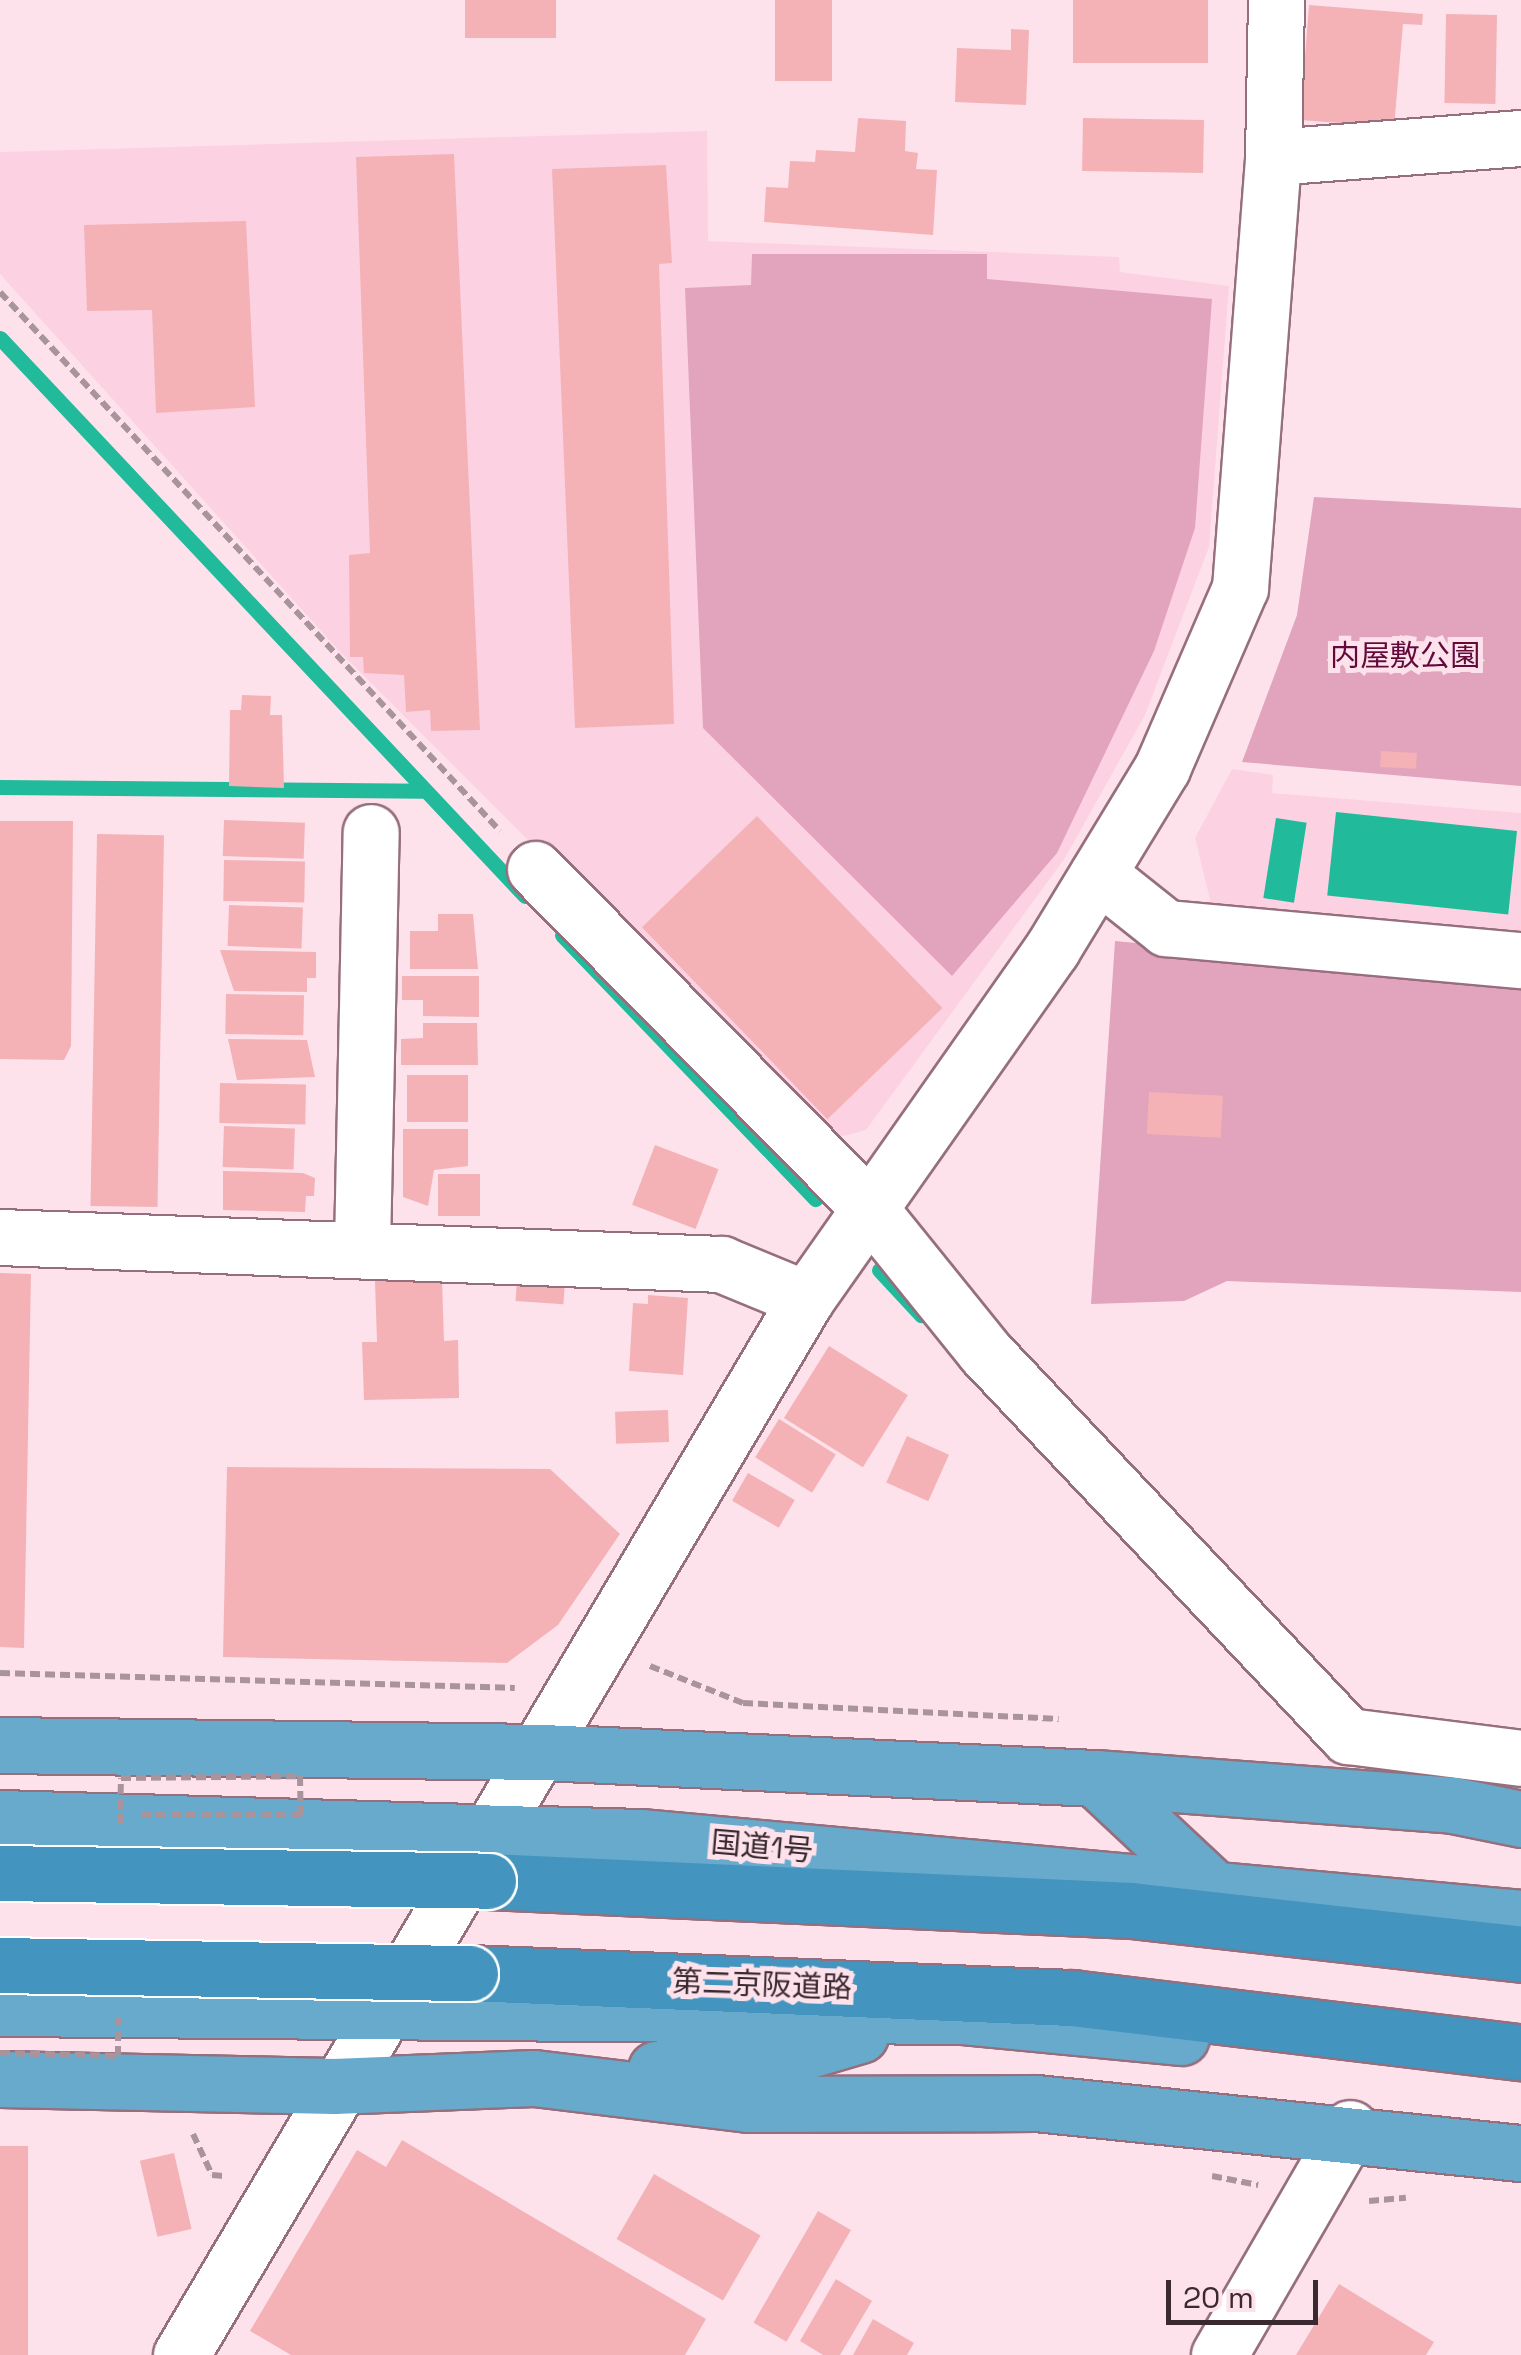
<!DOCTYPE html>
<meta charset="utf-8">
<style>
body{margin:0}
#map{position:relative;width:1521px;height:2355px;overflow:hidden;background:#fde2ec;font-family:"Space Grotesk","Noto Sans JP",sans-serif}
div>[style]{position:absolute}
.built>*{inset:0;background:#fcd2e2}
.green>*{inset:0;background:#e2a3bc}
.water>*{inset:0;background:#21ba9a;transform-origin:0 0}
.stream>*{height:15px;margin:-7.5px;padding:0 7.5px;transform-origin:7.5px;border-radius:7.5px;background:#21ba9a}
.building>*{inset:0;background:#f4b2b7;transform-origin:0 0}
.path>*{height:6px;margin-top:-3px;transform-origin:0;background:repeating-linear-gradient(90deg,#aa949c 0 10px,transparent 0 15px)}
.roads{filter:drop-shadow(2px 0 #966f7e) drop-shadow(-2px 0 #966f7e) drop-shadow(0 2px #966f7e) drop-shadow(0 -2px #966f7e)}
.minor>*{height:55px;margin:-27.5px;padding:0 27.5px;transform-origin:27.5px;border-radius:27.5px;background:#fff}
.tertiary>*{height:55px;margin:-27.5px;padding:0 27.5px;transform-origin:27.5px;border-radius:27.5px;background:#fff}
.trunk>*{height:55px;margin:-27.5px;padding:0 27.5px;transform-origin:27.5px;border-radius:27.5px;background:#68aacb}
.motorway>*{height:55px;margin:-27.5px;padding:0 27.5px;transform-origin:27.5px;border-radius:27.5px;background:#4394be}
.path-bridge>*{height:6px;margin-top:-3px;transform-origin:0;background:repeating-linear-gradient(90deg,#aa949c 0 10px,transparent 0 15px)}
.bridges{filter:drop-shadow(2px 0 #fff) drop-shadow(-2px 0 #fff) drop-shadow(0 2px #fff) drop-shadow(0 -2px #fff)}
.motorway-bridge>*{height:55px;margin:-27.5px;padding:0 27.5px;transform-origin:27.5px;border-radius:27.5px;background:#4394be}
span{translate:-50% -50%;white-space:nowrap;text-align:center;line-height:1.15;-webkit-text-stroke:10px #fde2ec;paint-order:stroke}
.park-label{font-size:30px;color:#630a3b}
.street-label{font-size:30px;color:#3a2a30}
.scale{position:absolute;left:1166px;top:2280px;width:152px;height:45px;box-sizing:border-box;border:5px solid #3a2a30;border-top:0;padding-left:12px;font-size:30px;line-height:35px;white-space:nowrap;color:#3a2a30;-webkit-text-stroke:8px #fde2ec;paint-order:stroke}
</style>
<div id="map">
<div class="built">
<div style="clip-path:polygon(707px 131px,708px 241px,1119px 257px,1120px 272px,1229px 286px,1209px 547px,1145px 715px,1065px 858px,866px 1130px,832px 1139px,587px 878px,551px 863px,340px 652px,0 274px,0 152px)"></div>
<div style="clip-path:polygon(1232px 769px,1273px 775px,1272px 793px,1521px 813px,1521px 942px,1213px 912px,1195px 838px)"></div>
</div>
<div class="green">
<div style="clip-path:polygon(752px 254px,987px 254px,987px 279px,1212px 299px,1195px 528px,1154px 651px,1057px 853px,952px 976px,703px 728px,685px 288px,751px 285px)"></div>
<div style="clip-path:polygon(1314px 497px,1521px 508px,1521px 786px,1242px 762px,1297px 615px)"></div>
<div style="clip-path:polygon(1115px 941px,1521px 980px,1521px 1292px,1227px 1281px,1184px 1301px,1091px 1304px)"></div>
</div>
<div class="water">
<div style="left:1336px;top:812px;width:182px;height:84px;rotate:6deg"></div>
<div style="left:1276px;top:818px;width:31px;height:81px;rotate:9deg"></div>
</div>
<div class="stream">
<div style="left:0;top:338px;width:766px;rotate:46.75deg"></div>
<div style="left:0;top:787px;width:424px;rotate:0.5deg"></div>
<div style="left:562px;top:935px;width:366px;rotate:46.2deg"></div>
<div style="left:879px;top:1270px;width:62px;rotate:47deg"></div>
</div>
<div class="building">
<div style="left:465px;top:0;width:91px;height:38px"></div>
<div style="left:775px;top:0;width:57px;height:81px"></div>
<div style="left:1073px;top:0;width:135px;height:63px"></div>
<div style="clip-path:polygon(1309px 5px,1423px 14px,1422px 25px,1403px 24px,1394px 127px,1300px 120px)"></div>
<div style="left:1446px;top:14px;width:51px;height:89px;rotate:1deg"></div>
<div style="clip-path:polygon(1011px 29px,1029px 30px,1026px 105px,955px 102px,957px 48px,1011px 50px)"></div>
<div style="clip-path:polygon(858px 118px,906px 121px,905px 151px,918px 153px,916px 169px,937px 170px,933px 235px,764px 222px,766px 187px,788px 188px,790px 161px,815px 162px,816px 150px,855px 152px)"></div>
<div style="left:1083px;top:118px;width:121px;height:53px;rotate:1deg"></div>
<div style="clip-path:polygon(454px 154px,480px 730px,431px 731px,430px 710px,406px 712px,404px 675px,364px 673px,363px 657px,350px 657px,349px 555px,370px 553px,356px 157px)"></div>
<div style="clip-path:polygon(666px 165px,672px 263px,659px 264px,674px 724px,575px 728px,552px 169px)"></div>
<div style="clip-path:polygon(246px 221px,255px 407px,156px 413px,152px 310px,87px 311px,84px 225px)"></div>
<div style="clip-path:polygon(242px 695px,271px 696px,270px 715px,282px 715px,284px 788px,229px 786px,230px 710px,241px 710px)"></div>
<div style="left:1381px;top:751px;width:36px;height:16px;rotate:3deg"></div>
<div style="left:757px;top:816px;width:267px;height:160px;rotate:46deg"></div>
<div style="left:224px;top:820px;width:81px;height:36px;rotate:2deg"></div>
<div style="clip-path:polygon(0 821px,73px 821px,71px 1046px,64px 1060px,0 1059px)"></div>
<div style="left:97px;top:834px;width:67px;height:372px;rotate:1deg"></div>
<div style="left:224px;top:860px;width:81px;height:41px;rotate:1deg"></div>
<div style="left:229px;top:905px;width:74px;height:41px;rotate:2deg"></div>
<div style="clip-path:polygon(438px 914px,473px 914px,478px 969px,410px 969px,410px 931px,438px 931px)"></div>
<div style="clip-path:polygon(220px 950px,316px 952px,316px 978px,307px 978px,307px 992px,234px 991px)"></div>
<div style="clip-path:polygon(402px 976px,479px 976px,479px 1017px,423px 1016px,423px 1000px,402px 1000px)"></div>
<div style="left:226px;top:994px;width:78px;height:40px;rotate:1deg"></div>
<div style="clip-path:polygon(423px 1023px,477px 1023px,478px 1065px,401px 1065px,401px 1039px,423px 1038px)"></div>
<div style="clip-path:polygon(228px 1039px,307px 1040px,315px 1077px,237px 1080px)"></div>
<div style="left:407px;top:1075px;width:61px;height:47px"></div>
<div style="left:220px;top:1083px;width:86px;height:40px;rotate:1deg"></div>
<div style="left:1149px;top:1092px;width:74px;height:42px;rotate:3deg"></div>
<div style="left:224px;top:1126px;width:71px;height:41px;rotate:2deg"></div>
<div style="clip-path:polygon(403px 1129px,468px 1129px,468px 1166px,434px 1170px,428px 1206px,403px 1197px)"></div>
<div style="left:655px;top:1145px;width:68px;height:64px;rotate:21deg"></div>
<div style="clip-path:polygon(223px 1171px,303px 1173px,315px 1178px,314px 1196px,306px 1196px,305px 1212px,223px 1210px)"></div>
<div style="left:438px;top:1174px;width:42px;height:42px"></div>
<div style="clip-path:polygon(0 1273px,31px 1274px,24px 1648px,0 1647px)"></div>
<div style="clip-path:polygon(442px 1279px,444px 1341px,458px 1340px,459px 1398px,364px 1400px,362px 1342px,377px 1342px,375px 1281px)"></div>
<div style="left:517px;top:1280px;width:48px;height:21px;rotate:4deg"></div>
<div style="clip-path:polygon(648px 1295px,688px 1298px,683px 1375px,629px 1371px,633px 1303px,648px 1304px)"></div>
<div style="left:829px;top:1346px;width:93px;height:85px;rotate:32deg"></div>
<div style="left:668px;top:1410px;width:32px;height:53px;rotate:88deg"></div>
<div style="left:779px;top:1419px;width:67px;height:45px;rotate:32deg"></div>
<div style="left:907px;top:1436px;width:46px;height:51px;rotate:24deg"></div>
<div style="clip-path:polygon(227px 1467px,550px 1469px,620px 1534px,558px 1625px,507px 1663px,223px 1657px)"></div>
<div style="left:748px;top:1473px;width:54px;height:32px;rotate:30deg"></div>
<div style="clip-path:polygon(402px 2140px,706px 2319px,685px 2355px,291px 2355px,250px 2331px,357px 2150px,386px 2167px)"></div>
<div style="left:0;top:2146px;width:28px;height:209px"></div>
<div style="left:174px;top:2153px;width:78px;height:35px;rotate:77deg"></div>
<div style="left:654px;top:2174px;width:123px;height:75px;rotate:30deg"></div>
<div style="left:818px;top:2211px;width:38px;height:129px;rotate:30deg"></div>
<div style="clip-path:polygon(836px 2279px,872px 2301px,840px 2355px,823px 2355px,800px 2341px)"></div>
<div style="clip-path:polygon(1339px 2284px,1434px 2342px,1426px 2355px,1296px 2355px)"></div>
<div style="clip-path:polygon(873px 2319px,914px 2343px,907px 2355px,853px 2355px)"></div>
</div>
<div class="path">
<div style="left:0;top:292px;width:735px;rotate:47.15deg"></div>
<div style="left:650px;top:1666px;width:100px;rotate:21.7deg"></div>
<div style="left:743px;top:1703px;width:316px;rotate:2.9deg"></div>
<div style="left:0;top:1673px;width:515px;rotate:1.67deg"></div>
<div style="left:193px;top:2134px;width:45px;rotate:65.1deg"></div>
<div style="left:212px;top:2175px;width:12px;rotate:5deg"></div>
<div style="left:1212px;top:2176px;width:47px;rotate:11.1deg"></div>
<div style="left:1369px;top:2201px;width:37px;rotate:-5deg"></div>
</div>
<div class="roads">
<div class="minor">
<div style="left:1276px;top:0;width:157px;rotate:91.1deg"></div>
<div style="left:1273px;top:157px;width:249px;rotate:-4.4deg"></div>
<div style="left:535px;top:869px;width:474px;rotate:45.4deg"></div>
<div style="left:868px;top:1207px;width:185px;rotate:51.1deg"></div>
<div style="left:984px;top:1351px;width:530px;rotate:46.61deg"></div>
<div style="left:1348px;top:1736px;width:174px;rotate:7.2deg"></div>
<div style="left:1098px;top:874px;width:87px;rotate:38.5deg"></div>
<div style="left:1166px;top:928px;width:356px;rotate:5.2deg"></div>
<div style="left:0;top:1237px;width:722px;rotate:2.14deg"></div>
<div style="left:721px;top:1264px;width:92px;rotate:22.4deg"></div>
<div style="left:362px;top:1246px;width:414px;rotate:-88.8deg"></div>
<div style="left:1219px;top:2355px;width:262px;rotate:-60deg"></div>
</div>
<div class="tertiary">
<div style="left:181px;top:2355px;width:1227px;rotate:-59.38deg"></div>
<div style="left:806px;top:1299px;width:428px;rotate:-54.9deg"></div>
<div style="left:1052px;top:949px;width:212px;rotate:-58.7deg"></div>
<div style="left:1162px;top:768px;width:196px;rotate:-66.6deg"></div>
<div style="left:1240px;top:588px;width:432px;rotate:-85.6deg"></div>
</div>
<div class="trunk">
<div style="left:0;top:1745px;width:543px;rotate:0.74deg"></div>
<div style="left:543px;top:1752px;width:553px;rotate:2.7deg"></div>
<div style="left:1095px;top:1778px;width:359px;rotate:4.3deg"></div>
<div style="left:1453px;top:1805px;width:69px;rotate:11.6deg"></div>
<div style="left:1095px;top:1778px;width:152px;rotate:43.1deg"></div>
<div style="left:0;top:1818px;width:640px;rotate:1.7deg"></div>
<div style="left:640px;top:1837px;width:885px;rotate:5.25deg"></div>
<div style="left:0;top:2008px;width:962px;rotate:0.48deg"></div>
<div style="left:962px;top:2016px;width:220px;rotate:5.5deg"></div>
<div style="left:656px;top:2069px;width:115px;rotate:-4deg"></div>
<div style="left:771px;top:2061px;width:93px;rotate:-16.3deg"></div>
<div style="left:0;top:2079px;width:334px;rotate:1.2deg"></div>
<div style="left:334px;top:2086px;width:200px;rotate:-2.3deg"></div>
<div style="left:534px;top:2078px;width:216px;rotate:6.9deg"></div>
<div style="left:748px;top:2104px;width:288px;rotate:-0.2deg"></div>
<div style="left:1036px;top:2103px;width:488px;rotate:5.9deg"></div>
</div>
<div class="motorway">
<div style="left:488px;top:1881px;width:644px;rotate:2.58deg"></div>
<div style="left:1131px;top:1910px;width:392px;rotate:6.4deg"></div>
<div style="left:470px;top:1973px;width:603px;rotate:2.38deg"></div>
<div style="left:1072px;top:1998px;width:452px;rotate:6.9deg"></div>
</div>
</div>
<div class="path-bridge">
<div style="left:120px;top:1824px;width:46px;rotate:-88.8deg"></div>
<div style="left:121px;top:1778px;width:179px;rotate:-0.6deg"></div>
<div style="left:300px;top:1776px;width:39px;rotate:89deg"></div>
<div style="left:301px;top:1815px;width:160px;rotate:-179.6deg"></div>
<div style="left:0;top:2053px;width:118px;rotate:1.5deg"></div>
<div style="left:118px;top:2056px;width:39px;rotate:-90deg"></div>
</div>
<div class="bridges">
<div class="motorway-bridge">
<div style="left:0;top:1873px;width:488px;rotate:0.9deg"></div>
<div style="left:0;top:1965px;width:470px;rotate:1deg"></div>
</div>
</div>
<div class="park-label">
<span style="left:1405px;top:656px">内屋敷公園</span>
</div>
<div class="street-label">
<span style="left:762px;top:1847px;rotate:5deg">国道1号</span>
<span style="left:762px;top:1985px;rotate:2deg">第二京阪道路</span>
</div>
<div class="scale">20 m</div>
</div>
